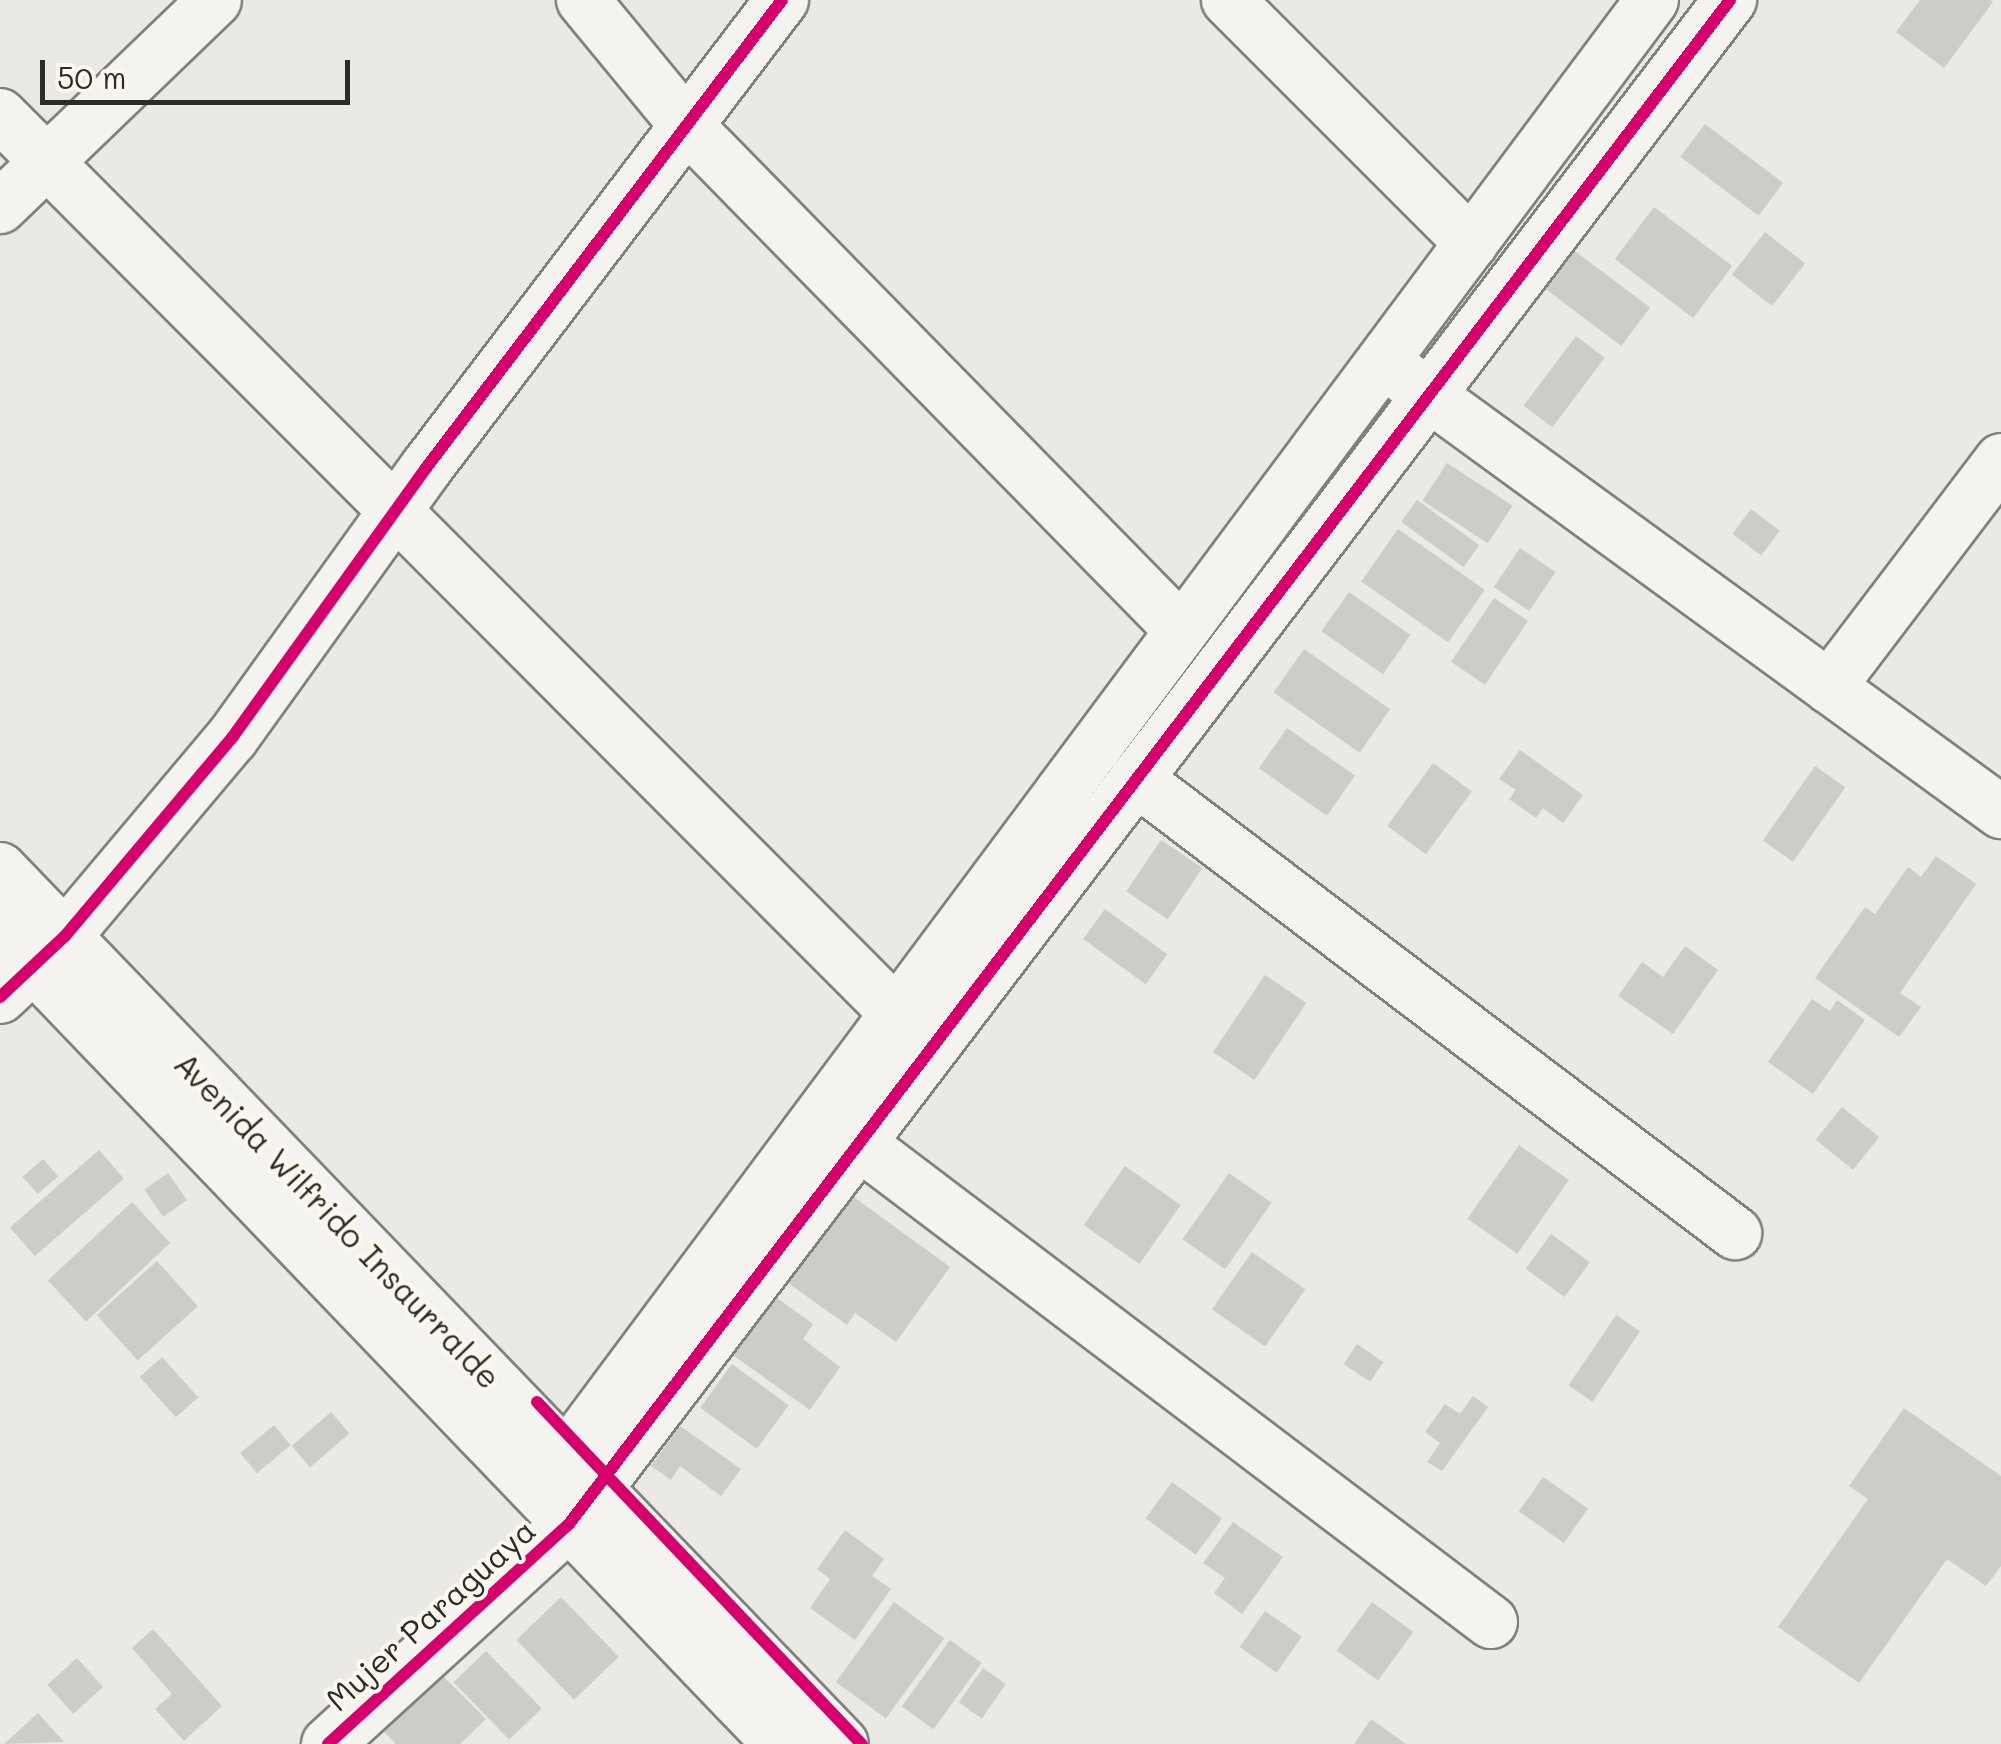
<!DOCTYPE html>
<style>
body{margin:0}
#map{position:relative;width:2001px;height:1744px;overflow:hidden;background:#eae9e4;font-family:Mali,sans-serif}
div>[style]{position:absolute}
.building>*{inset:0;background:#cdccc8;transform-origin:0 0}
.roads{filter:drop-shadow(2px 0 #81807e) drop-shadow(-2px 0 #81807e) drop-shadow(0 2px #81807e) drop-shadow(0 -2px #81807e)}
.minor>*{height:52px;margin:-26px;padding:0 26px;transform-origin:26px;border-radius:26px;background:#f4f3ef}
.cycleway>*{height:12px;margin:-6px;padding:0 6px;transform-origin:6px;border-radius:6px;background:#d6006c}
span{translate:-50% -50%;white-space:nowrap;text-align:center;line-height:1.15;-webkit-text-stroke:8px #fbf7ec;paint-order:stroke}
.street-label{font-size:32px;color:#2b2b2b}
.scale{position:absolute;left:40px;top:60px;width:310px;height:45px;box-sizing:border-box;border:5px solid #2b2b2b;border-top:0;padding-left:12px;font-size:30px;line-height:35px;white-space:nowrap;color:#2b2b2b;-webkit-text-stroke:8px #fbf7ec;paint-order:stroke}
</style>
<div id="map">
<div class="building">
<div style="clip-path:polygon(1920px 0,1990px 0,1993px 2px,1944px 68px,1896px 32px)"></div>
<div style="left:1705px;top:124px;width:98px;height:41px;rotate:37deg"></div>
<div style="left:1654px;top:207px;width:98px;height:65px;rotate:37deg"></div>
<div style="left:1765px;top:232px;width:51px;height:54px;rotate:38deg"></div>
<div style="left:1563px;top:242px;width:109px;height:48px;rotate:37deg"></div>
<div style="left:1576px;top:336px;width:36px;height:87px;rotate:37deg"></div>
<div style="left:1447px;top:463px;width:78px;height:45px;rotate:33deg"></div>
<div style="left:1417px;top:500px;width:77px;height:27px;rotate:36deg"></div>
<div style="left:1751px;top:509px;width:36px;height:31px;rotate:37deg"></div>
<div style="left:1398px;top:529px;width:106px;height:64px;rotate:35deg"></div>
<div style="left:1520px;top:548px;width:43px;height:47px;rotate:34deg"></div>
<div style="left:1349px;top:592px;width:75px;height:48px;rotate:35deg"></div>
<div style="left:1494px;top:598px;width:41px;height:77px;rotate:34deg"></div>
<div style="left:1304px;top:649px;width:105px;height:53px;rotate:35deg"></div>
<div style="left:1287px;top:728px;width:83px;height:49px;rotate:35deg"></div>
<div style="clip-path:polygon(1520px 750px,1583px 795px,1563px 823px,1543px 808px,1536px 818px,1509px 799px,1516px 790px,1499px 779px)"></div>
<div style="left:1433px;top:763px;width:48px;height:78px;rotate:36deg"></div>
<div style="left:1815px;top:766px;width:37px;height:91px;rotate:35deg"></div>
<div style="left:1161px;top:840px;width:50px;height:62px;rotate:34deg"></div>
<div style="clip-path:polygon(1936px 856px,1976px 884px,1900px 993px,1921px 1007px,1899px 1037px,1815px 978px,1865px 907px,1875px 914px,1908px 867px,1921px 877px)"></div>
<div style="left:1105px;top:909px;width:77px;height:37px;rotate:36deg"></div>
<div style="clip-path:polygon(1685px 946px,1718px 970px,1673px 1034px,1618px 996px,1642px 962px,1663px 977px)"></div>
<div style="left:1265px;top:975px;width:50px;height:93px;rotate:34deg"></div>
<div style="clip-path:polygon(1812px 999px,1830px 1011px,1837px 1000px,1865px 1020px,1813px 1094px,1768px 1062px)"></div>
<div style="left:1842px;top:1107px;width:48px;height:42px;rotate:39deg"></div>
<div style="left:1519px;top:1145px;width:61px;height:90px;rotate:35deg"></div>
<div style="left:99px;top:1150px;width:38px;height:118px;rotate:49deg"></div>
<div style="left:43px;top:1159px;width:23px;height:27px;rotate:49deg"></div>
<div style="left:1125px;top:1166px;width:68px;height:72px;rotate:35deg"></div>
<div style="left:168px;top:1173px;width:33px;height:29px;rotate:55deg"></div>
<div style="left:1229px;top:1173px;width:52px;height:81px;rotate:35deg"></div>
<div style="clip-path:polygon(851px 1195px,950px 1267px,896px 1342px,855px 1313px,847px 1325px,788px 1283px)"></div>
<div style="left:132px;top:1202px;width:56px;height:115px;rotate:47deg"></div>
<div style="left:1551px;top:1234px;width:48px;height:43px;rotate:36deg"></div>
<div style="left:1252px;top:1252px;width:65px;height:70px;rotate:35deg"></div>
<div style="left:157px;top:1261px;width:61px;height:81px;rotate:48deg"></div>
<div style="clip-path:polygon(769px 1292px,813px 1324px,803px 1339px,840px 1367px,810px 1410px,727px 1351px)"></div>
<div style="left:1616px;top:1315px;width:29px;height:85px;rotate:34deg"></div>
<div style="left:1357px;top:1344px;width:32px;height:24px;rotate:34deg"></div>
<div style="left:162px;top:1357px;width:54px;height:30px;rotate:48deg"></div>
<div style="left:732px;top:1364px;width:70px;height:54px;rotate:36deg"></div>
<div style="clip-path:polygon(1473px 1396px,1488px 1407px,1442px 1471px,1427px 1462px,1440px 1443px,1425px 1432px,1445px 1404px,1460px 1414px)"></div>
<div style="clip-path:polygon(1904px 1408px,2001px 1476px,2001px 1566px,1986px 1586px,1947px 1559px,1859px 1683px,1778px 1627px,1868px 1499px,1849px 1486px)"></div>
<div style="left:331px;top:1412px;width:28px;height:52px;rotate:49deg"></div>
<div style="left:274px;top:1425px;width:26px;height:44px;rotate:50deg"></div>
<div style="clip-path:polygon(680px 1426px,741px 1469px,721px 1496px,680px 1466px,671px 1480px,651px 1466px)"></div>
<div style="left:1543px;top:1477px;width:55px;height:42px;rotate:35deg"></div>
<div style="left:1172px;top:1482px;width:62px;height:45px;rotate:36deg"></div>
<div style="clip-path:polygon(1233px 1522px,1283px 1557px,1242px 1614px,1214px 1593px,1225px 1578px,1203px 1563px)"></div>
<div style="clip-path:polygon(845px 1530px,884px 1559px,872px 1576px,891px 1589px,855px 1640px,810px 1608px,830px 1579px,817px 1569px)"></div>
<div style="left:561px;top:1597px;width:83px;height:62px;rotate:46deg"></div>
<div style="left:894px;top:1602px;width:62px;height:99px;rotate:36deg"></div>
<div style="left:1372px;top:1602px;width:51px;height:60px;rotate:36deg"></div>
<div style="left:1265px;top:1611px;width:45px;height:44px;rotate:35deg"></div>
<div style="clip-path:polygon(153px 1629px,222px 1706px,184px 1741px,155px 1709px,172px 1694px,132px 1648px)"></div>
<div style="left:950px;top:1640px;width:39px;height:82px;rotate:36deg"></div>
<div style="left:486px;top:1651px;width:80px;height:45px;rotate:46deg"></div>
<div style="left:77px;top:1658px;width:39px;height:40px;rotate:48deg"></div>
<div style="clip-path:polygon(430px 1663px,486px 1719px,460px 1744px,396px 1744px,372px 1719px)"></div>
<div style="left:983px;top:1668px;width:28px;height:42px;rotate:35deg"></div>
<div style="clip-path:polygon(38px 1713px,64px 1742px,4px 1744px)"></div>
<div style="clip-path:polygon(1371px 1719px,1406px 1744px,1354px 1744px)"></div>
</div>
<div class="roads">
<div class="minor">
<div style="left:583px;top:0;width:163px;rotate:50.5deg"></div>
<div style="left:687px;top:126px;width:706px;rotate:45.57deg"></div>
<div style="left:1228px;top:0;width:344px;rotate:45deg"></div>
<div style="left:0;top:115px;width:1269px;rotate:45.06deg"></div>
<div style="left:0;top:207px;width:298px;rotate:-43.9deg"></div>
<div style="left:1400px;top:374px;width:744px;rotate:36.08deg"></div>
<div style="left:1829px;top:687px;width:285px;rotate:-52.8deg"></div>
<div style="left:1136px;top:779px;width:752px;rotate:37.16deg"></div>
<div style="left:0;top:869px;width:1214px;rotate:46.1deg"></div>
<div style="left:0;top:931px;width:1127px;rotate:46.19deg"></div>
<div style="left:0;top:997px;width:89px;rotate:-43.2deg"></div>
<div style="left:65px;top:936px;width:259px;rotate:-49.9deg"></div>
<div style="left:232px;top:738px;width:332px;rotate:-54.3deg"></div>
<div style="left:426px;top:468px;width:588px;rotate:-52.74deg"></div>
<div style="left:831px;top:1122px;width:828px;rotate:37.15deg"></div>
<div style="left:533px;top:1486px;width:44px;rotate:-41.3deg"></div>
<div style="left:566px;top:1457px;width:1817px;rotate:-53.3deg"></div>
<div style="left:328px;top:1744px;width:326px;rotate:-42.4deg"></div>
<div style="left:569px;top:1524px;width:1916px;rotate:-52.7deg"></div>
</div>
</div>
<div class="cycleway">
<div style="left:0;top:997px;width:89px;rotate:-43.2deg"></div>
<div style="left:65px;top:936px;width:259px;rotate:-49.9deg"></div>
<div style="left:232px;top:738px;width:332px;rotate:-54.3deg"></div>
<div style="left:426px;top:468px;width:588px;rotate:-52.74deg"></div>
<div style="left:537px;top:1402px;width:472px;rotate:46.5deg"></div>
<div style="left:328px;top:1744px;width:326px;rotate:-42.4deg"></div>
<div style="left:569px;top:1524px;width:1916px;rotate:-52.7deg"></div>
</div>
<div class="street-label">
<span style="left:338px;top:1220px;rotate:46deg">Avenida Wilfrido Insaurralde</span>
<span style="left:430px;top:1614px;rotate:-42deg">Mujer Paraguaya</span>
</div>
<div class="scale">50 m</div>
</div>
